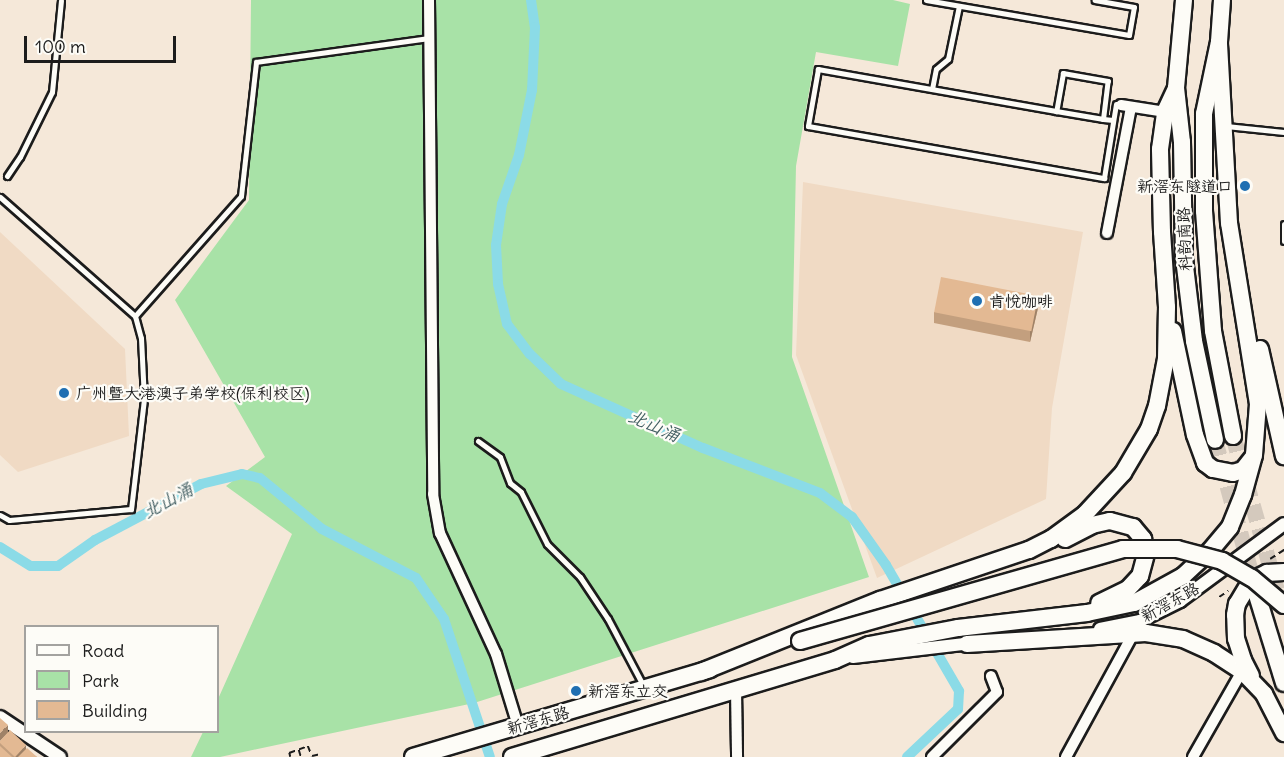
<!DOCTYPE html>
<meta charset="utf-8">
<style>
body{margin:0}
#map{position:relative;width:1284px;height:757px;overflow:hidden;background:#f5e8d9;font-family:Delius,"LXGW WenKai TC",sans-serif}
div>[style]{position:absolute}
.built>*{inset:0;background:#f0dac4}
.green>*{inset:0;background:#a8e2a7}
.canal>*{height:10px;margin:-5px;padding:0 5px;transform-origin:5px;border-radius:5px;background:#8bdbe7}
.trunk-tunnel>*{height:16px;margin-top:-8px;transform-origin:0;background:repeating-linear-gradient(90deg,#d4c9bd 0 16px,transparent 0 24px)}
.path>*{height:1.5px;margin-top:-0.75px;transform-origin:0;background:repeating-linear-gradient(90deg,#1c1c1c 0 6px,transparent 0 10.5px)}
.roads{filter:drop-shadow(2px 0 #1c1c1c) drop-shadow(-2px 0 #1c1c1c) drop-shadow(0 2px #1c1c1c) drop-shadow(0 -2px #1c1c1c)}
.service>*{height:5px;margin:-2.5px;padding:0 2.5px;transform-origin:2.5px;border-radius:2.5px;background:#fdfcf7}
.minor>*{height:10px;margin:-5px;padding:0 5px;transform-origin:5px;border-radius:5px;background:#fdfcf7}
.tertiary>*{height:12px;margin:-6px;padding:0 6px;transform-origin:6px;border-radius:6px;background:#fdfcf7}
.trunk>*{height:16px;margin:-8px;padding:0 8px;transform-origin:8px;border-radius:8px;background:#fdfcf7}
.bridges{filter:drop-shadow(2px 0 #1c1c1c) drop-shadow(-2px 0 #1c1c1c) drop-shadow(0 2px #1c1c1c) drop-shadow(0 -2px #1c1c1c)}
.trunk-bridge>*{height:16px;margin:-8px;padding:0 8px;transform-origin:8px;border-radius:8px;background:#fdfcf7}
.wall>*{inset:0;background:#c39f7e}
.shaded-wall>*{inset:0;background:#9f8267}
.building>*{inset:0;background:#e3b993;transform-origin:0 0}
.dots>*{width:16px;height:16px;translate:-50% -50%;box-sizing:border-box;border:3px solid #fdfcf7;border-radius:50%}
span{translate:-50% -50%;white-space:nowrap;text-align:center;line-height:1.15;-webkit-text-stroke:4.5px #fdfcf7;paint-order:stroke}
.poi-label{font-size:16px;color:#1c1c1c}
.right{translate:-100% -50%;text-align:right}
.left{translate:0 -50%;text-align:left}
.street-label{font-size:16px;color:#1c1c1c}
.water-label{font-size:18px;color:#435f63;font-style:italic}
.legend{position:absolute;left:24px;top:625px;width:195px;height:108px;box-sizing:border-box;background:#fdfcf7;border:2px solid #a3a29f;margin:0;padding:8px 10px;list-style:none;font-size:18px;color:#1c1c1c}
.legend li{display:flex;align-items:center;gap:12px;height:30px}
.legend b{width:30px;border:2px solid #a3a29f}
.scale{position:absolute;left:24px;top:36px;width:152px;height:27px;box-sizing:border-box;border:3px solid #1c1c1c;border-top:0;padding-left:8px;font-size:18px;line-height:21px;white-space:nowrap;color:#1c1c1c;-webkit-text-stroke:4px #fdfcf7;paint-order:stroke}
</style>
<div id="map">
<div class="built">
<div style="clip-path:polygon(803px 182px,1083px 232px,1052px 408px,1046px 499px,877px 578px,796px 355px)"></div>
<div style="clip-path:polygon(0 232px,125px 349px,129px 436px,18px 472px,0 455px)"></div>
</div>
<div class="green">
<div style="clip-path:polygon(251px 0,893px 0,910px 4px,898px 66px,816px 52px,796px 166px,792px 357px,869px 577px,474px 703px,220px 757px,191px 757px,203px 732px,218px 732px,218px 699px,292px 534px,226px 486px,265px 457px,175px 300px,249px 200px)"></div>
</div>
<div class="canal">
<div style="left:531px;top:0;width:27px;rotate:82deg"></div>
<div style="left:535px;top:27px;width:63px;rotate:92.7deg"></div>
<div style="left:532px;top:90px;width:66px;rotate:101.3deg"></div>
<div style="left:519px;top:155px;width:52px;rotate:109.1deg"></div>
<div style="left:502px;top:204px;width:41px;rotate:98.3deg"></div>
<div style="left:496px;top:245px;width:39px;rotate:87deg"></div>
<div style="left:498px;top:284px;width:41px;rotate:77.3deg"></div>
<div style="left:507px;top:324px;width:38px;rotate:53deg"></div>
<div style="left:530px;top:354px;width:43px;rotate:44.1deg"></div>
<div style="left:561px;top:384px;width:156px;rotate:24.3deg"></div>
<div style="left:703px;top:448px;width:125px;rotate:21deg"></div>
<div style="left:820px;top:493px;width:40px;rotate:37deg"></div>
<div style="left:852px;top:517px;width:59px;rotate:54.7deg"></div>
<div style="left:886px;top:565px;width:146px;rotate:59.9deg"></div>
<div style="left:959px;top:691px;width:18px;rotate:93deg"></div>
<div style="left:958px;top:709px;width:70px;rotate:136.7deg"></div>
<div style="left:0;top:547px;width:36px;rotate:32deg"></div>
<div style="left:31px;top:566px;width:27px"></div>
<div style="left:58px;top:566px;width:45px;rotate:-35.1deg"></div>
<div style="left:95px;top:540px;width:120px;rotate:-27.8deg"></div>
<div style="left:201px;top:484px;width:42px;rotate:-13.7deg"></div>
<div style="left:242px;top:474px;width:18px;rotate:13deg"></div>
<div style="left:260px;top:478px;width:80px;rotate:39.4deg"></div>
<div style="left:322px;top:529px;width:106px;rotate:27.5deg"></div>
<div style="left:416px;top:578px;width:50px;rotate:55.7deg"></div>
<div style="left:444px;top:619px;width:145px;rotate:71.6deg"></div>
</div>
<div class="trunk-tunnel">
<div style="left:1233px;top:436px;width:160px;rotate:74.1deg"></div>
<div style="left:1215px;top:440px;width:152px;rotate:74.8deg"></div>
</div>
<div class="path">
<div style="left:1270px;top:559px;width:17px;rotate:-33deg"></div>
<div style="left:1219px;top:597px;width:11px;rotate:-34deg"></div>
<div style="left:299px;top:750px;width:7px;rotate:74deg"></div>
<div style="left:290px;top:757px;width:4px;rotate:-104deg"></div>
<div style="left:289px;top:753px;width:20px;rotate:-20deg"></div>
<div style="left:308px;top:746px;width:11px;rotate:68deg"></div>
<div style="left:312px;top:756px;width:9px;rotate:-13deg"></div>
</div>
<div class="roads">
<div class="service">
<div style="left:926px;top:0;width:206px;rotate:9.8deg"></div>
<div style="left:1129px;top:35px;width:28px;rotate:-80deg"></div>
<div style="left:1134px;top:7px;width:40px;rotate:-170deg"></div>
<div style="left:932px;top:89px;width:20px;rotate:-79deg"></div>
<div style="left:936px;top:69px;width:16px;rotate:-40deg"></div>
<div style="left:948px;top:59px;width:54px;rotate:-78.3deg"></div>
<div style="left:1056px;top:111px;width:242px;rotate:-170deg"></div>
<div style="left:818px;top:69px;width:58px;rotate:100deg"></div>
<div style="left:808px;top:126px;width:301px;rotate:10deg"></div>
<div style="left:1104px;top:178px;width:75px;rotate:-80.8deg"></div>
<div style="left:1103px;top:119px;width:38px;rotate:-83deg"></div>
<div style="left:1108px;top:81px;width:46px;rotate:-169.9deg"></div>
<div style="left:1063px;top:73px;width:39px;rotate:100deg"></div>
<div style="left:1056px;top:111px;width:48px;rotate:9.7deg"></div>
<div style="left:1103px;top:119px;width:10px;rotate:6deg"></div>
<div style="left:1226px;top:126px;width:58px;rotate:5.9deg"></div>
<div style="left:7px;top:176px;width:23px;rotate:-56deg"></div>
<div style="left:20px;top:157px;width:72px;rotate:-63.8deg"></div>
<div style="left:52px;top:92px;width:92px;rotate:-84.4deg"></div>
<div style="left:0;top:197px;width:180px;rotate:41.4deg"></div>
<div style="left:135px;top:316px;width:23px;rotate:75deg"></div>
<div style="left:141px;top:338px;width:61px;rotate:87.2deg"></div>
<div style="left:144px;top:399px;width:111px;rotate:96.7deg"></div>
<div style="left:131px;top:509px;width:122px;rotate:174.8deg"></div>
<div style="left:9px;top:520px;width:10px;rotate:-151deg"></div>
<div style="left:1284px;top:224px;width:17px;rotate:90deg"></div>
<div style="left:135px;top:316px;width:160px;rotate:-48.5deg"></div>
<div style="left:241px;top:196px;width:135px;rotate:-83.6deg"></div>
<div style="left:256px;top:62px;width:174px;rotate:-7.9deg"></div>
<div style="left:478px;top:441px;width:27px;rotate:36deg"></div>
<div style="left:500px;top:457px;width:28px;rotate:69deg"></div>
<div style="left:510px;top:483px;width:14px;rotate:39deg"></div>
<div style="left:521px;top:492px;width:58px;rotate:63.4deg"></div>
<div style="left:547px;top:544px;width:47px;rotate:45deg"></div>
<div style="left:580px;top:577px;width:50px;rotate:56.3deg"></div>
<div style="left:608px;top:619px;width:77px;rotate:62.1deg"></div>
</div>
<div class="minor">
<div style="left:429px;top:0;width:494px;rotate:89.5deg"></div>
<div style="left:433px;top:494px;width:40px;rotate:80deg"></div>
<div style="left:440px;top:533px;width:133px;rotate:65.2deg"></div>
<div style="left:496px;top:654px;width:75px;rotate:73deg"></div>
<div style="left:1121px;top:105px;width:45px;rotate:9deg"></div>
<div style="left:1107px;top:233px;width:128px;rotate:-79.2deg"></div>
<div style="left:736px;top:690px;width:67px;rotate:89.1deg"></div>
<div style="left:932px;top:757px;width:92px;rotate:-45deg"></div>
<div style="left:997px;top:692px;width:17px;rotate:-111deg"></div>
<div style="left:1066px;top:757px;width:140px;rotate:-61.4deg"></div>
<div style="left:1193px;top:757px;width:99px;rotate:-60.3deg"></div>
</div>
<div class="tertiary">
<div style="left:1100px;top:629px;width:41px;rotate:-11.3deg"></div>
<div style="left:1140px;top:621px;width:45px;rotate:-26.6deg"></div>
<div style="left:1180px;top:601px;width:129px;rotate:-36.5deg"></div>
<div style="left:853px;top:657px;width:121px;rotate:-6.7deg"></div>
<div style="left:0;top:717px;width:72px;rotate:33.7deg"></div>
</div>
<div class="trunk">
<div style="left:1184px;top:0;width:88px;rotate:95.2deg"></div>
<div style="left:1176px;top:88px;width:54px;rotate:83.7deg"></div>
<div style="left:1182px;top:142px;width:116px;rotate:89deg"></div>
<div style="left:1184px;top:258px;width:84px;rotate:83.1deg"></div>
<div style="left:1194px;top:341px;width:101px;rotate:78deg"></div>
<div style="left:1222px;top:0;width:42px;rotate:94.1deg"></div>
<div style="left:1219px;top:42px;width:74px;rotate:101.8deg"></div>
<div style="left:1204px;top:114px;width:97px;rotate:90deg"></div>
<div style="left:1204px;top:211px;width:120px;rotate:85.7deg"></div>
<div style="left:1213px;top:331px;width:107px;rotate:79.2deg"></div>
<div style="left:1173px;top:331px;width:106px;rotate:78.1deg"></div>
<div style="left:1195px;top:435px;width:30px;rotate:70deg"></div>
<div style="left:1205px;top:463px;width:10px;rotate:37deg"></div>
<div style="left:1213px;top:469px;width:20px;rotate:11deg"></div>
<div style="left:1233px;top:473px;width:10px;rotate:-17deg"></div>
<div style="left:1243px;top:470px;width:16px;rotate:-52deg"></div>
<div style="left:1260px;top:349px;width:110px;rotate:77.4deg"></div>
<div style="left:1065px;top:539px;width:30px;rotate:-27deg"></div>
<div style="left:1092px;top:525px;width:18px;rotate:-13deg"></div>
<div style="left:1110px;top:521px;width:24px;rotate:15deg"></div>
<div style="left:1133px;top:527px;width:16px;rotate:50deg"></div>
<div style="left:1143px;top:539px;width:15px;rotate:79deg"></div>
<div style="left:1146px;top:554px;width:23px;rotate:105deg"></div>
<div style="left:1140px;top:576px;width:18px;rotate:133deg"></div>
<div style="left:1128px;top:589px;width:32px;rotate:154deg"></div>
<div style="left:1257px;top:595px;width:92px;rotate:72.9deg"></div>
<div style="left:967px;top:644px;width:179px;rotate:-3.5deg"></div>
<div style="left:1146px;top:633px;width:37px;rotate:9deg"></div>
<div style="left:1183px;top:639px;width:34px;rotate:24deg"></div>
<div style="left:1214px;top:653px;width:33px;rotate:33deg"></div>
<div style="left:1242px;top:671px;width:32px;rotate:46deg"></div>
<div style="left:1264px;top:694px;width:44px;rotate:62.9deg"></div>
<div style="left:701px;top:672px;width:193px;rotate:-21.9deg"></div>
<div style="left:880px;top:600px;width:157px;rotate:-18.6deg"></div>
<div style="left:1029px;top:550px;width:25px;rotate:-27deg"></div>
<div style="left:1051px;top:539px;width:42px;rotate:-36.3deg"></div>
<div style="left:1085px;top:514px;width:56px;rotate:-47.2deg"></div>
<div style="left:1123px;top:473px;width:51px;rotate:-59.4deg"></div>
<div style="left:1149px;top:429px;width:24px;rotate:-71deg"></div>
<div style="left:1157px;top:406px;width:48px;rotate:-79.2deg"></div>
<div style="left:1166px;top:359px;width:52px;rotate:-88.9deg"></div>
<div style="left:1167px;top:307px;width:75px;rotate:-93.8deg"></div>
<div style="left:1162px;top:232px;width:83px;rotate:-91.4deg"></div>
<div style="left:1160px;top:149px;width:37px;rotate:-82deg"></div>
<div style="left:1165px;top:112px;width:26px;rotate:-65deg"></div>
<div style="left:1251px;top:676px;width:18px;rotate:-117deg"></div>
<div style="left:1243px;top:660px;width:22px;rotate:-108deg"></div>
<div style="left:1236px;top:639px;width:24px;rotate:-92deg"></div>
<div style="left:1235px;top:615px;width:11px;rotate:-80deg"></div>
<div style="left:1237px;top:604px;width:27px;rotate:-59deg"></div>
<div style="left:1251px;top:581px;width:18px;rotate:-27deg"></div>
<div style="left:1267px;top:573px;width:17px;rotate:-3deg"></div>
<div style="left:413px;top:757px;width:310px;rotate:-16.5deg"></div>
<div style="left:512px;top:757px;width:337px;rotate:-16.7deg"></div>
<div style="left:835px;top:660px;width:37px;rotate:-24deg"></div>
<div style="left:869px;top:645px;width:91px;rotate:-10.8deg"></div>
<div style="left:958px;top:628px;width:130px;rotate:-6.6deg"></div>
<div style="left:1087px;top:613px;width:48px;rotate:-12deg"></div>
<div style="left:1134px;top:603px;width:56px;rotate:-28.9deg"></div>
<div style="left:1183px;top:576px;width:37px;rotate:-43deg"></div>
<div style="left:1210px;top:551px;width:31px;rotate:-50deg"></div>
<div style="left:1230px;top:527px;width:35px;rotate:-68deg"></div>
<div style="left:1243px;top:495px;width:41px;rotate:-74.6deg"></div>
<div style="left:1254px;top:455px;width:51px;rotate:-85.5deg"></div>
<div style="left:1258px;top:404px;width:183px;rotate:-99.1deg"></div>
<div style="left:1229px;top:223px;width:181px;rotate:-93.2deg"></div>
</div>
</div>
<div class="bridges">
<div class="trunk-bridge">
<div style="left:800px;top:641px;width:336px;rotate:-15.9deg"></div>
<div style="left:1123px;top:549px;width:54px"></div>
<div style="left:1177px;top:549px;width:47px;rotate:14.9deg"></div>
<div style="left:1222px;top:561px;width:34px;rotate:30deg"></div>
<div style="left:1252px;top:578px;width:42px;rotate:40.2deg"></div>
</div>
</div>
<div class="wall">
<div style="clip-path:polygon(1038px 308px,1030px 342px,934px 323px,934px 312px)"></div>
<div style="clip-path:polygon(0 741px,26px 749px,37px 757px,0 757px)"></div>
</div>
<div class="shaded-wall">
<div style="clip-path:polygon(1038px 296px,1038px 308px,1030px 342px,1030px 331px)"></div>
<div style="clip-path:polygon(8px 725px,8px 733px,0 741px,0 733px)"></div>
<div style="clip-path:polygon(26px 745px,26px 751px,20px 757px,15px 757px)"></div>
</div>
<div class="building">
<div style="left:941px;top:277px;width:99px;height:36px;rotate:11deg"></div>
<div style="clip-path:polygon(0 718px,8px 725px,0 733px)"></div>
<div style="clip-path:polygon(10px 730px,26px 745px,15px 757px,0 743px,0 741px)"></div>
<div style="clip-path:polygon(0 746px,12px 757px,0 757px)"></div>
<div style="clip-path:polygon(27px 748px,37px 757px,18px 757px)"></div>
</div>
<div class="dots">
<div style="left:1245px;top:186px;background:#1f6fb2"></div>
<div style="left:977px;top:301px;background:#1f6fb2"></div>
<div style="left:64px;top:393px;background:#1f6fb2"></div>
<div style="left:576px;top:691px;background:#1f6fb2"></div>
</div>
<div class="poi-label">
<span class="right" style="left:1233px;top:186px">新滘东隧道口</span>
<span class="left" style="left:989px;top:301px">肯悦咖啡</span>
<span class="left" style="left:76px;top:393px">广州暨大港澳子弟学校(保利校区)</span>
<span class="left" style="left:588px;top:691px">新滘东立交</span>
</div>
<div class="street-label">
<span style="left:1184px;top:239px;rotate:-92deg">科韵南路</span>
<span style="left:1170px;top:602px;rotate:-29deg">新滘东路</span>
<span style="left:538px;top:720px;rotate:-16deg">新滘东路</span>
</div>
<div class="water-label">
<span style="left:654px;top:426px;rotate:24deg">北山涌</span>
<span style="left:168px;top:501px;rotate:-28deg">北山涌</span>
</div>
<ul class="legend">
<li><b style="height:8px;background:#fdfcf7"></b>Road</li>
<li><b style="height:16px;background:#a8e2a7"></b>Park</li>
<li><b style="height:16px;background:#e3b993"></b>Building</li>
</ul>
<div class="scale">100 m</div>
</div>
